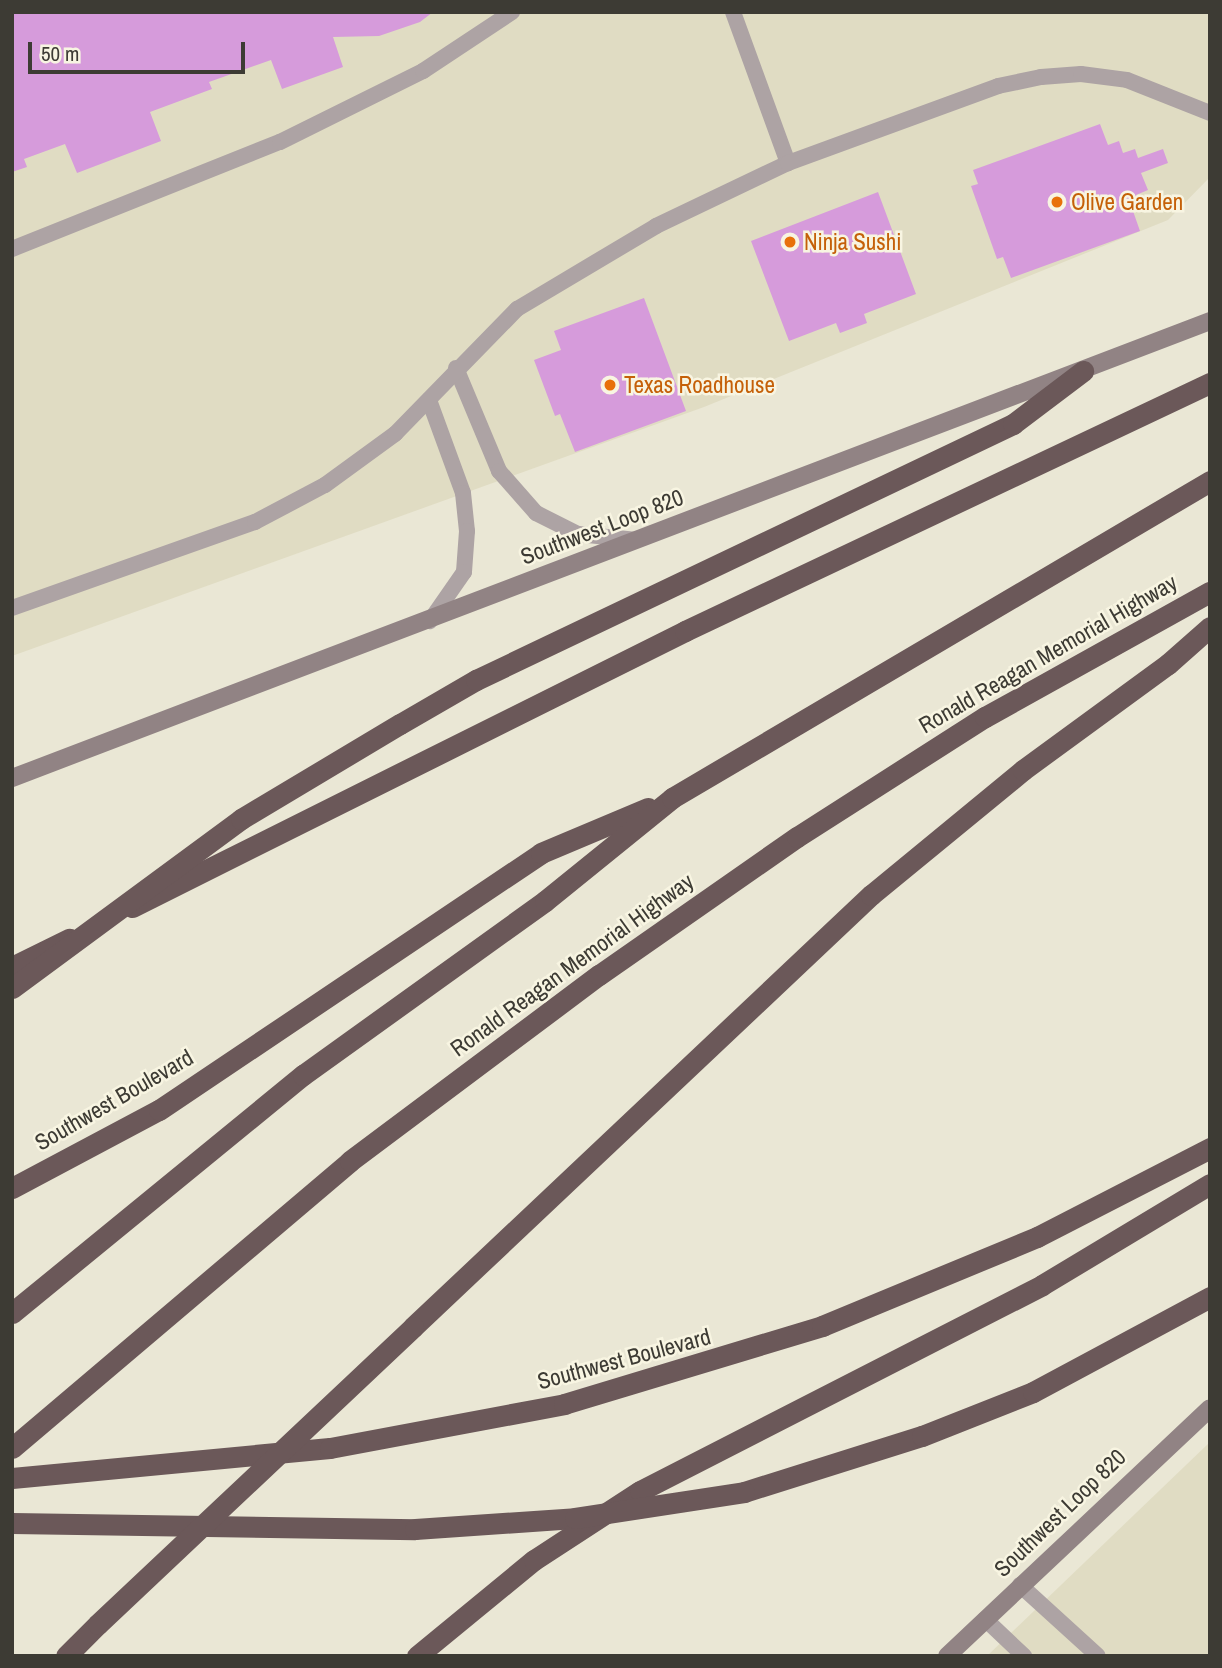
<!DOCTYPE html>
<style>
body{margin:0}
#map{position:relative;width:1222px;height:1668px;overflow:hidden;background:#eae7d5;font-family:"Archivo Narrow",sans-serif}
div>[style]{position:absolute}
.built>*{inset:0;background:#e0dcc3}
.building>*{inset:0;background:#d69bdb}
.lane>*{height:16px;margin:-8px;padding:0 8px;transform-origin:8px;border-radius:8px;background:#ada3a4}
.secondary>*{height:18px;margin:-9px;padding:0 9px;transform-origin:9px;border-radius:9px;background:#918384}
.highway>*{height:21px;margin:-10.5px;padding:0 10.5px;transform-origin:10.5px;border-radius:10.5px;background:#6b5859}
.highway-bridge>*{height:21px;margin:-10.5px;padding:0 10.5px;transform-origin:10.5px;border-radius:10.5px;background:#6b5859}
.dots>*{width:19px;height:19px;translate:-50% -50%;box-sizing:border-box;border:4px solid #f8f5e2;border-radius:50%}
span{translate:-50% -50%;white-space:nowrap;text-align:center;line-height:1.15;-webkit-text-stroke:5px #f8f5e2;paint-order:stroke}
.food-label{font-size:23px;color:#c56008}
.left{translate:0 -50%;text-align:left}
.street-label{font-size:23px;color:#3d3b34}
.frame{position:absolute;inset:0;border:14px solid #3d3b34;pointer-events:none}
.scale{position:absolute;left:28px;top:42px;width:217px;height:32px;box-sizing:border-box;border:4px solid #3d3b34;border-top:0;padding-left:9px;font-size:21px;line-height:24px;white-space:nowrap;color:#3d3b34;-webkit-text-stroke:5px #f8f5e2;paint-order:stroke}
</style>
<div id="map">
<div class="built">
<div style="clip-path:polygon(12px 12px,1210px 12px,1210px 177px,1168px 220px,704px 407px,12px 656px)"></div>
<div style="clip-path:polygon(1210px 1442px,1210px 1656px,987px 1656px)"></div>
</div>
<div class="building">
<div style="clip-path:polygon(12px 12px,433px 12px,420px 22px,379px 36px,333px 37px,343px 67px,282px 89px,271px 60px,209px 82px,212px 89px,150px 112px,161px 141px,77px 173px,65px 144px,24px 159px,27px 167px,12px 172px)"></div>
<div style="clip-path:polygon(1100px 124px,1108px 145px,1119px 141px,1123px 153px,1135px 149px,1138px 158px,1163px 149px,1168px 163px,1141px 173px,1148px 190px,1136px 195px,1140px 208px,1133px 211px,1140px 231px,1011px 278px,1003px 257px,997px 259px,971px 186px,978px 184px,973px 170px)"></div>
<div style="clip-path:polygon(878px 192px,916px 294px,864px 314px,867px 323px,840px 333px,836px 323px,789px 341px,751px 241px)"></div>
<div style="clip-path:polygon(644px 298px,686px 411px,575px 452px,560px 414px,555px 416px,534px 360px,561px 350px,554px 331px)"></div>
</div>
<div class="lane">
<div style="left:733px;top:12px;width:161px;rotate:70deg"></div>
<div style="left:12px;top:249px;width:289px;rotate:-21.8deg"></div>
<div style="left:280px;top:142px;width:160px;rotate:-26.4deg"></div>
<div style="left:423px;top:71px;width:107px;rotate:-33.5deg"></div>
<div style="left:456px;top:368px;width:112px;rotate:67.3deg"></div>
<div style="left:499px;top:471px;width:56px;rotate:48.6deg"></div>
<div style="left:536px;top:513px;width:47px;rotate:26.6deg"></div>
<div style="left:578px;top:534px;width:59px;rotate:5.8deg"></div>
<div style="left:429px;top:400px;width:99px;rotate:69.9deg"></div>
<div style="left:463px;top:493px;width:38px;rotate:84deg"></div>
<div style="left:467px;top:531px;width:41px;rotate:94.2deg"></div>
<div style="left:464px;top:572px;width:60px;rotate:124.8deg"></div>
<div style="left:12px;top:608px;width:258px;rotate:-19.5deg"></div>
<div style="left:255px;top:522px;width:79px;rotate:-27.9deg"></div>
<div style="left:325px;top:485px;width:87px;rotate:-36.1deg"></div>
<div style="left:395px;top:434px;width:175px;rotate:-45.7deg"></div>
<div style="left:517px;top:309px;width:162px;rotate:-30.8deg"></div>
<div style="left:656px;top:226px;width:146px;rotate:-25.5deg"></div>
<div style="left:788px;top:163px;width:224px;rotate:-20.1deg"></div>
<div style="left:998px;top:86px;width:44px;rotate:-11.8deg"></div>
<div style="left:1041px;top:77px;width:40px;rotate:-4.3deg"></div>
<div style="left:1081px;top:74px;width:46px;rotate:7.4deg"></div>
<div style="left:1127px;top:80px;width:89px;rotate:21.7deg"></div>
<div style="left:1020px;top:1585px;width:105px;rotate:42.3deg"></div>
<div style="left:985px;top:1619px;width:54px;rotate:43.5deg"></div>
</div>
<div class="secondary">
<div style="left:12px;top:778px;width:1282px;rotate:-20.88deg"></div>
<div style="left:947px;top:1656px;width:361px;rotate:-43.3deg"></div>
</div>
<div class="highway">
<div style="left:400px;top:724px;width:88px;rotate:-30.1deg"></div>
<div style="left:476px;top:680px;width:595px;rotate:-25.49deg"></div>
<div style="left:1013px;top:424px;width:88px;rotate:-37.1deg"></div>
<div style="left:132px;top:907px;width:618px;rotate:-26.52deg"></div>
<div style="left:685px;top:631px;width:581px;rotate:-25.29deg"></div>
<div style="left:12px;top:967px;width:64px;rotate:-26.2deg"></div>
<div style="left:12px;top:1188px;width:166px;rotate:-28deg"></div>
<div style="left:159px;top:1110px;width:460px;rotate:-33.9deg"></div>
<div style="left:541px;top:853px;width:116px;rotate:-22.8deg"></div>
<div style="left:12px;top:1313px;width:376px;rotate:-39.3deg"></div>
<div style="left:303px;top:1075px;width:298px;rotate:-35.7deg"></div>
<div style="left:545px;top:901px;width:164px;rotate:-39deg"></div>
<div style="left:672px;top:798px;width:624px;rotate:-30.51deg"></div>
<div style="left:413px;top:1327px;width:630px;rotate:-43.33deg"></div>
<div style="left:871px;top:895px;width:197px;rotate:-39.4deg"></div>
<div style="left:1023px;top:770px;width:180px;rotate:-36.2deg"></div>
<div style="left:1168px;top:664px;width:56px;rotate:-41.4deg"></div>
<div style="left:12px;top:1448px;width:443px;rotate:-40.3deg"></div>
<div style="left:350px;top:1161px;width:311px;rotate:-36.8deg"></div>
<div style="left:599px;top:975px;width:241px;rotate:-34.9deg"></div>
<div style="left:797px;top:837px;width:223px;rotate:-32.6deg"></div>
<div style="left:985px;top:717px;width:257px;rotate:-29.1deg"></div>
<div style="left:12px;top:1478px;width:319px;rotate:-5.4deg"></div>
<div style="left:330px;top:1448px;width:238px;rotate:-10.6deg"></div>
<div style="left:564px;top:1404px;width:270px;rotate:-16.8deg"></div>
<div style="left:822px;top:1326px;width:233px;rotate:-22.5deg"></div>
<div style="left:1037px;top:1237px;width:195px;rotate:-27.2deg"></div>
<div style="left:744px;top:1492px;width:187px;rotate:-17.5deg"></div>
<div style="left:922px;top:1436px;width:119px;rotate:-21.6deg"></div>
<div style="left:1033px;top:1392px;width:201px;rotate:-28.2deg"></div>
<div style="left:12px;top:1523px;width:403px;rotate:0.9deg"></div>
<div style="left:415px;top:1529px;width:160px;rotate:-3.9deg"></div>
<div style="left:66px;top:1656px;width:45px;rotate:-45deg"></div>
<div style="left:417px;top:1656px;width:151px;rotate:-39.4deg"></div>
<div style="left:534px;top:1560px;width:126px;rotate:-33.1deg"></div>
<div style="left:640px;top:1491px;width:452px;rotate:-27.1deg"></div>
<div style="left:1042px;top:1285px;width:196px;rotate:-31deg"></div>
</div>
<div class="highway-bridge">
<div style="left:12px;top:988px;width:285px;rotate:-36.4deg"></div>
<div style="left:241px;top:819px;width:185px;rotate:-30.9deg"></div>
<div style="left:575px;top:1518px;width:171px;rotate:-8.7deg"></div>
<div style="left:98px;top:1624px;width:433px;rotate:-43.3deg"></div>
</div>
<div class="dots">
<div style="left:1057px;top:202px;background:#e8710a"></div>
<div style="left:790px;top:242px;background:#e8710a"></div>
<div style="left:610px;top:385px;background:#e8710a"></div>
</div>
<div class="food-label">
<span class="left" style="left:1071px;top:202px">Olive Garden</span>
<span class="left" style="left:804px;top:242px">Ninja Sushi</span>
<span class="left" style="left:624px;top:385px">Texas Roadhouse</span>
</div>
<div class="street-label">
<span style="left:602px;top:527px;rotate:-21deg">Southwest Loop 820</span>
<span style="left:1048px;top:654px;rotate:-30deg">Ronald Reagan Memorial Highway</span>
<span style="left:572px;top:965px;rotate:-36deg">Ronald Reagan Memorial Highway</span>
<span style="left:114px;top:1100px;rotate:-30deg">Southwest Boulevard</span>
<span style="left:624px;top:1359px;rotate:-15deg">Southwest Boulevard</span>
<span style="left:1060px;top:1513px;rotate:-44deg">Southwest Loop 820</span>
</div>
<div class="frame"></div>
<div class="scale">50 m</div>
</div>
